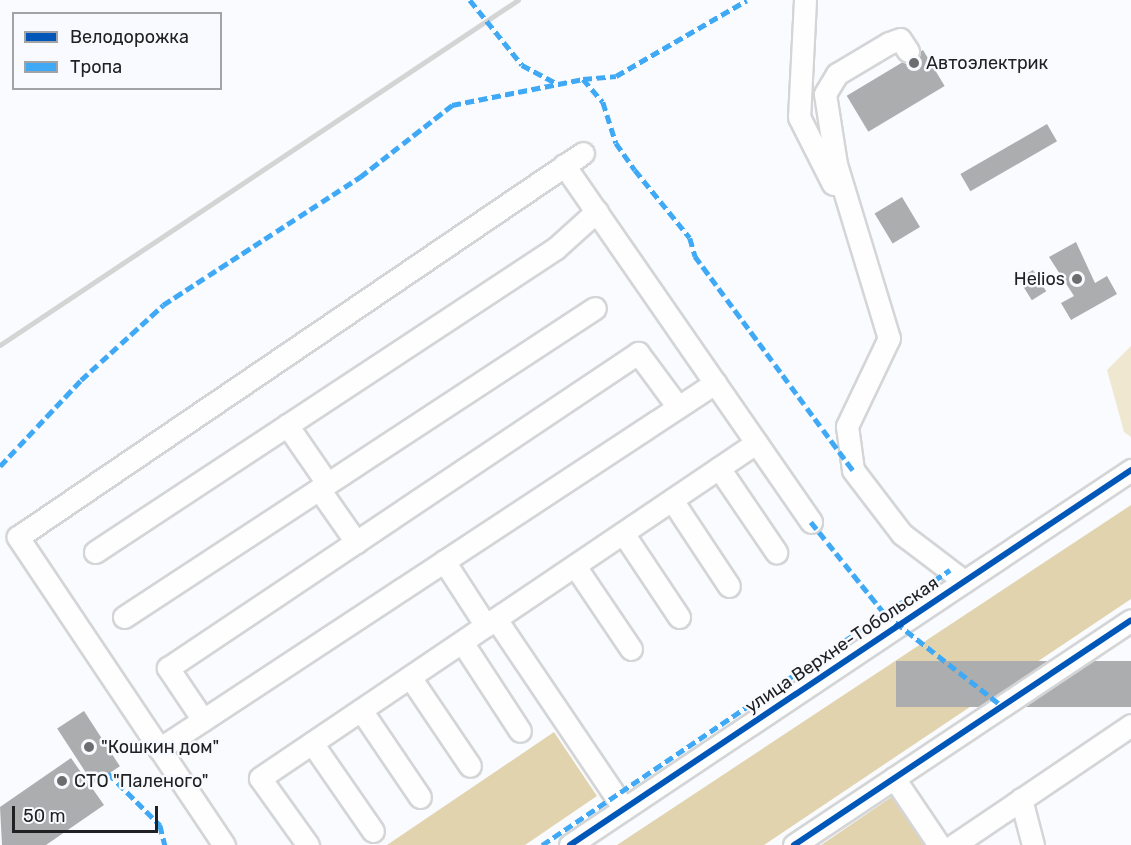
<!DOCTYPE html>
<meta charset="utf-8">
<style>
body{margin:0}
#map{position:relative;width:1131px;height:845px;overflow:hidden;background:#f9fbfe;font-family:Rubik,sans-serif}
div>[style]{position:absolute}
.green>*{inset:0;background:#f0e7d1}
.forest>*{inset:0;background:#e2d3af}
.building>*{inset:0;background:#acadaf;transform-origin:0 0}
.roads{filter:drop-shadow(2px 0 #d4d5d7) drop-shadow(-2px 0 #d4d5d7) drop-shadow(0 2px #d4d5d7) drop-shadow(0 -2px #d4d5d7)}
.minor>*{height:21px;margin:-10.5px;padding:0 10.5px;transform-origin:10.5px;border-radius:10.5px;background:#fefeff}
.rail>*{height:4.5px;margin:-2.25px;padding:0 2.25px;transform-origin:2.25px;border-radius:2.25px;background:#d4d4d4}
.quiet>*{height:4.5px;margin-top:-2.25px;transform-origin:0;background:repeating-linear-gradient(90deg,#3fa9f5 0 9px,transparent 0 13.5px)}
.cycleway>*{height:6px;margin:-3px;padding:0 3px;transform-origin:3px;border-radius:3px;background:#0057b8}
.dots>*{width:16px;height:16px;translate:-50% -50%;box-sizing:border-box;border:3px solid #f8faff;border-radius:50%}
span{translate:-50% -50%;white-space:nowrap;text-align:center;line-height:1.15;-webkit-text-stroke:5px #f8faff;paint-order:stroke}
.poi-label{font-size:18px;color:#202122}
.left{translate:0 -50%;text-align:left}
.right{translate:-100% -50%;text-align:right}
.street-label{font-size:18px;color:#202122}
.legend{position:absolute;left:12px;top:12px;width:210px;height:78px;box-sizing:border-box;background:#f8faff;border:2px solid #a2a3a7;margin:0;padding:8px 10px;list-style:none;font-size:18px;color:#202122}
.legend li{display:flex;align-items:center;gap:12px;height:30px}
.legend b{width:30px;border:2px solid #a2a3a7}
.scale{position:absolute;left:12px;top:806px;width:146px;height:27px;box-sizing:border-box;border:3px solid #202122;border-top:0;padding-left:8px;font-size:18px;line-height:21px;white-space:nowrap;color:#202122;-webkit-text-stroke:4px #f8faff;paint-order:stroke}
</style>
<div id="map">
<div class="green">
<div style="clip-path:polygon(1131px 346px,1131px 437px,1124px 432px,1107px 370px)"></div>
</div>
<div class="forest">
<div style="clip-path:polygon(1131px 505px,1131px 599px,764px 845px,617px 845px)"></div>
<div style="clip-path:polygon(554px 732px,597px 796px,525px 845px,387px 845px)"></div>
<div style="clip-path:polygon(893px 796px,926px 845px,821px 845px)"></div>
</div>
<div class="building">
<div style="left:923px;top:50px;width:42px;height:89px;rotate:59deg"></div>
<div style="left:1047px;top:124px;width:20px;height:100px;rotate:60deg"></div>
<div style="left:902px;top:197px;width:35px;height:32px;rotate:59deg"></div>
<div style="clip-path:polygon(1076px 242px,1095px 283px,1107px 276px,1117px 294px,1071px 320px,1061px 303px,1074px 296px,1049px 257px)"></div>
<div style="left:1033px;top:270px;width:25px;height:17px;rotate:58deg"></div>
<div style="left:1131px;top:661px;width:46px;height:235px;rotate:90deg"></div>
<div style="left:84px;top:711px;width:66px;height:32px;rotate:57deg"></div>
<div style="clip-path:polygon(71px 758px,104px 805px,46px 845px,2px 845px,0 807px)"></div>
</div>
<div class="roads">
<div class="minor">
<div style="left:805px;top:0;width:117px;rotate:92.9deg"></div>
<div style="left:799px;top:117px;width:75px;rotate:63.1deg"></div>
<div style="left:908px;top:51px;width:14px;rotate:-124deg"></div>
<div style="left:900px;top:39px;width:12px;rotate:160deg"></div>
<div style="left:889px;top:43px;width:61px;rotate:149.2deg"></div>
<div style="left:837px;top:74px;width:23px;rotate:121deg"></div>
<div style="left:825px;top:94px;width:71px;rotate:81.1deg"></div>
<div style="left:836px;top:164px;width:182px;rotate:73.1deg"></div>
<div style="left:889px;top:338px;width:98px;rotate:115.5deg"></div>
<div style="left:847px;top:426px;width:44px;rotate:82.2deg"></div>
<div style="left:853px;top:470px;width:81px;rotate:52.6deg"></div>
<div style="left:902px;top:534px;width:78px;rotate:37.2deg"></div>
<div style="left:564px;top:165px;width:434px;rotate:55.3deg"></div>
<div style="left:287px;top:425px;width:70px;rotate:55.4deg"></div>
<div style="left:719px;top:468px;width:102px;rotate:55.8deg"></div>
<div style="left:319px;top:489px;width:65px;rotate:55.1deg"></div>
<div style="left:672px;top:500px;width:103px;rotate:56.5deg"></div>
<div style="left:623px;top:533px;width:101px;rotate:56.3deg"></div>
<div style="left:95px;top:552px;width:552px;rotate:-33.4deg"></div>
<div style="left:556px;top:248px;width:55px;rotate:-42.1deg"></div>
<div style="left:444px;top:561px;width:77px;rotate:57.1deg"></div>
<div style="left:575px;top:566px;width:100px;rotate:56deg"></div>
<div style="left:124px;top:617px;width:563px;rotate:-33.27deg"></div>
<div style="left:496px;top:619px;width:229px;rotate:56deg"></div>
<div style="left:462px;top:642px;width:106px;rotate:56.9deg"></div>
<div style="left:410px;top:677px;width:107px;rotate:56deg"></div>
<div style="left:361px;top:710px;width:105px;rotate:55.9deg"></div>
<div style="left:203px;top:720px;width:63px;rotate:-123.9deg"></div>
<div style="left:168px;top:668px;width:566px;rotate:-33.83deg"></div>
<div style="left:638px;top:353px;width:67px;rotate:53.5deg"></div>
<div style="left:312px;top:743px;width:107px;rotate:55.3deg"></div>
<div style="left:159px;top:749px;width:666px;rotate:-33.36deg"></div>
<div style="left:894px;top:778px;width:81px;rotate:56.1deg"></div>
<div style="left:1021px;top:799px;width:48px;rotate:75.4deg"></div>
<div style="left:224px;top:845px;width:371px;rotate:-123.8deg"></div>
<div style="left:18px;top:537px;width:683px;rotate:-34.2deg"></div>
<div style="left:308px;top:845px;width:82px;rotate:-125.6deg"></div>
<div style="left:260px;top:778px;width:599px;rotate:-34.04deg"></div>
<div style="left:570px;top:845px;width:675px;rotate:-33.76deg"></div>
<div style="left:794px;top:845px;width:405px;rotate:-33.7deg"></div>
<div style="left:954px;top:845px;width:214px;rotate:-34.1deg"></div>
</div>
</div>
<div class="rail">
<div style="left:0;top:345px;width:622px;rotate:-33.66deg"></div>
</div>
<div class="quiet">
<div style="left:470px;top:0;width:83px;rotate:51.3deg"></div>
<div style="left:522px;top:65px;width:38px;rotate:28deg"></div>
<div style="left:583px;top:79px;width:33px;rotate:-5deg"></div>
<div style="left:616px;top:76px;width:151px;rotate:-30.1deg"></div>
<div style="left:0;top:466px;width:118px;rotate:-46.7deg"></div>
<div style="left:81px;top:380px;width:111px;rotate:-42.4deg"></div>
<div style="left:163px;top:305px;width:235px;rotate:-33deg"></div>
<div style="left:360px;top:177px;width:117px;rotate:-38deg"></div>
<div style="left:452px;top:105px;width:134px;rotate:-11.2deg"></div>
<div style="left:583px;top:79px;width:30px;rotate:49deg"></div>
<div style="left:603px;top:102px;width:43px;rotate:72.4deg"></div>
<div style="left:616px;top:143px;width:33px;rotate:55deg"></div>
<div style="left:635px;top:170px;width:87px;rotate:51deg"></div>
<div style="left:690px;top:238px;width:19px;rotate:74deg"></div>
<div style="left:695px;top:256px;width:266px;rotate:53.6deg"></div>
<div style="left:811px;top:522px;width:118px;rotate:51.2deg"></div>
<div style="left:885px;top:614px;width:149px;rotate:38.2deg"></div>
<div style="left:108px;top:773px;width:74px;rotate:45deg"></div>
<div style="left:160px;top:825px;width:21px;rotate:76deg"></div>
<div style="left:542px;top:845px;width:492px;rotate:-34deg"></div>
</div>
<div class="cycleway">
<div style="left:570px;top:845px;width:675px;rotate:-33.76deg"></div>
<div style="left:794px;top:845px;width:405px;rotate:-33.7deg"></div>
</div>
<div class="dots">
<div style="left:914px;top:63px;background:#6c6d6f"></div>
<div style="left:1077px;top:279px;background:#6c6d6f"></div>
<div style="left:89px;top:747px;background:#6c6d6f"></div>
<div style="left:62px;top:781px;background:#6c6d6f"></div>
</div>
<div class="poi-label">
<span class="left" style="left:926px;top:63px">Автоэлектрик</span>
<span class="right" style="left:1065px;top:279px">Helios</span>
<span class="left" style="left:101px;top:747px">"Кошкин дом"</span>
<span class="left" style="left:74px;top:781px">СТО "Паленого"</span>
</div>
<div class="street-label">
<span style="left:842px;top:645px;rotate:-34deg">улица Верхне-Тобольская</span>
</div>
<ul class="legend">
<li><b style="height:8px;background:#0057b8"></b>Велодорожка</li>
<li><b style="height:8px;background:#3fa9f5"></b>Тропа</li>
</ul>
<div class="scale">50 m</div>
</div>
